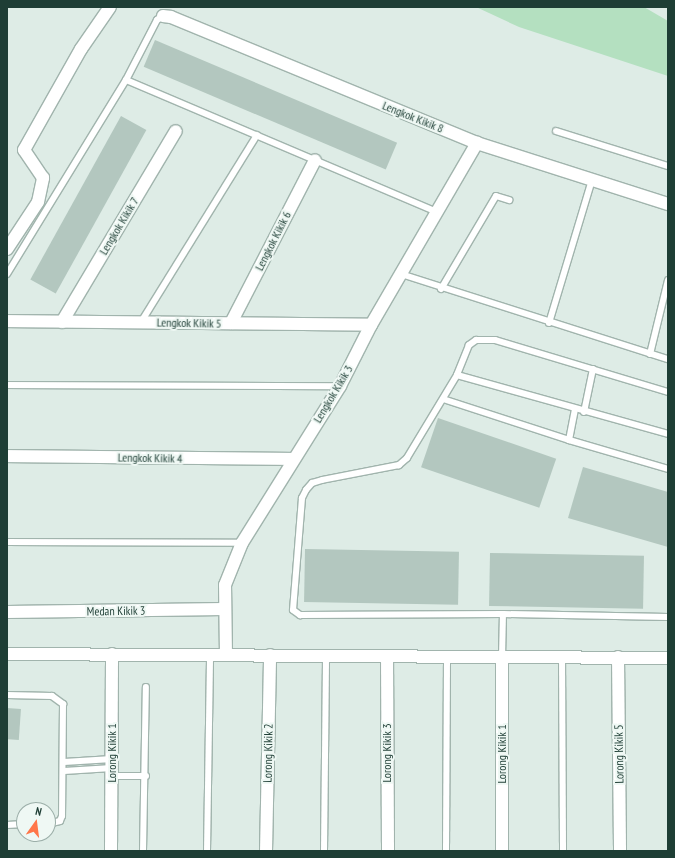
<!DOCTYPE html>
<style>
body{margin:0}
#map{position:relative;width:675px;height:858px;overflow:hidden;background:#deece6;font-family:"PT Sans Narrow",sans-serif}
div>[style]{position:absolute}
.green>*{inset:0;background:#b4e0c0}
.building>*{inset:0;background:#b3c7bf;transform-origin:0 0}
.roads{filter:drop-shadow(1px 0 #a1b4ad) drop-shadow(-1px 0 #a1b4ad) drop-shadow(0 1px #a1b4ad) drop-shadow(0 -1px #a1b4ad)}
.service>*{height:6px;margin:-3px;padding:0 3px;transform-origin:3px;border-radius:3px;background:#fff}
.minor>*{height:12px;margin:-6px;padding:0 6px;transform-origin:6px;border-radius:6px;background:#fff}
span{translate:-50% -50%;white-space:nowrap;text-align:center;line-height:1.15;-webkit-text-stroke:4px #eff8f4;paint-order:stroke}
.street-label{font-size:12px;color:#1e3e35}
.frame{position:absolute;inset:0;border:8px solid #1e3e35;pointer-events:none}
.north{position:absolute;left:16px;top:802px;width:40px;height:40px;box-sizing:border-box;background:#eff8f4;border:1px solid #9baea8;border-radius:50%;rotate:14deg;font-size:11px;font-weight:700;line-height:16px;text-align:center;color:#1e3e35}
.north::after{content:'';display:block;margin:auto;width:14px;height:18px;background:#ff7649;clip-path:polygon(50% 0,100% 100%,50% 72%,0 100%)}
</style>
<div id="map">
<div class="green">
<div style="clip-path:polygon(476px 7px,644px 7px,668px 21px,668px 76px,519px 27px)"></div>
</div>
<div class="building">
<div style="left:155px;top:40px;width:263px;height:29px;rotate:23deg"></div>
<div style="left:121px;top:116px;width:29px;height:187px;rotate:29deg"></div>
<div style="left:438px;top:418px;width:125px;height:52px;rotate:19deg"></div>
<div style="clip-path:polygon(583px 467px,668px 492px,668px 547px,568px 518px)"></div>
<div style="left:305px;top:549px;width:154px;height:53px;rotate:1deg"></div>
<div style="left:490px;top:553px;width:154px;height:53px;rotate:1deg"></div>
<div style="left:7px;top:708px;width:14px;height:31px;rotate:4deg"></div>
</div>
<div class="roads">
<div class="service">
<div style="left:126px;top:80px;width:338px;rotate:23deg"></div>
<div style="left:556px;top:131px;width:117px;rotate:17.4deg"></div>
<div style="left:7px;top:274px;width:228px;rotate:-58.5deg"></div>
<div style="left:126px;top:80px;width:68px;rotate:-62.7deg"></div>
<div style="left:157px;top:20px;width:7px;rotate:-34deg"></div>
<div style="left:401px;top:274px;width:280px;rotate:17.7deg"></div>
<div style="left:441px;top:289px;width:108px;rotate:-59.4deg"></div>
<div style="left:496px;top:196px;width:14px;rotate:17deg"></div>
<div style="left:141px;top:322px;width:220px;rotate:-58.2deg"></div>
<div style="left:549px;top:323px;width:149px;rotate:-73.3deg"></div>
<div style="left:650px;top:354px;width:76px;rotate:-76.3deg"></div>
<div style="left:457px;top:375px;width:219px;rotate:15.6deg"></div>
<div style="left:7px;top:385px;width:333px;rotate:0.2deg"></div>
<div style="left:668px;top:392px;width:181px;rotate:-163.3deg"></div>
<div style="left:495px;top:340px;width:19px;rotate:180deg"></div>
<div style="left:476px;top:340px;width:9px;rotate:144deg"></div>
<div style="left:469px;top:345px;width:32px;rotate:112deg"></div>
<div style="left:457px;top:375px;width:97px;rotate:121.1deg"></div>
<div style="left:407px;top:458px;width:11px;rotate:139deg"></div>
<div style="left:399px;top:465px;width:78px;rotate:169deg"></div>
<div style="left:322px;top:480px;width:10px;rotate:163deg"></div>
<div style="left:312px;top:483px;width:9px;rotate:131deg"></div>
<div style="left:306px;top:490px;width:9px;rotate:117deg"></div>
<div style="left:302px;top:498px;width:112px;rotate:94.6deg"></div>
<div style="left:293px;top:610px;width:9px;rotate:36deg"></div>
<div style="left:300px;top:615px;width:203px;rotate:-0.3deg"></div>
<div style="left:503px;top:614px;width:165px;rotate:1deg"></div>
<div style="left:443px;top:399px;width:133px;rotate:18deg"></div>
<div style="left:569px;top:440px;width:103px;rotate:16.3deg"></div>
<div style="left:584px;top:412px;width:44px;rotate:-78.2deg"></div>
<div style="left:569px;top:440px;width:31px;rotate:-79deg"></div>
<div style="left:7px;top:542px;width:235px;rotate:0.2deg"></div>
<div style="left:502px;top:657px;width:43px;rotate:-88.7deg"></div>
<div style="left:562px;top:657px;width:194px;rotate:89.7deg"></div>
<div style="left:7px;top:695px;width:45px;rotate:1.3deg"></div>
<div style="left:52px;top:696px;width:14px;rotate:36deg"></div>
<div style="left:63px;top:704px;width:112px;rotate:90.5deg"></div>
<div style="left:62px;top:816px;width:5px;rotate:112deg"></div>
<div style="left:60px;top:821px;width:12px;rotate:166deg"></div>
<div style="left:64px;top:762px;width:48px;rotate:-3.6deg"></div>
<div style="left:64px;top:771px;width:48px;rotate:-3.6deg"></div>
<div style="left:112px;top:776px;width:34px"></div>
<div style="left:7px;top:825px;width:17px;rotate:-3deg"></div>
<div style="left:143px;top:851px;width:164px;rotate:-89deg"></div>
<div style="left:207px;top:851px;width:196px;rotate:-89.1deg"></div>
<div style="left:324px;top:851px;width:195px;rotate:-89.4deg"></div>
<div style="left:446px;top:851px;width:195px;rotate:-89.7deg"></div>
</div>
<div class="minor">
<div style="left:163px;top:16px;width:8px;rotate:7deg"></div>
<div style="left:171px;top:17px;width:331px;rotate:22.4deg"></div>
<div style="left:477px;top:143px;width:201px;rotate:17.7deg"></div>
<div style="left:7px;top:249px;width:56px;rotate:-56.6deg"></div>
<div style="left:38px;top:202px;width:25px;rotate:-78deg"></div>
<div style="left:43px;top:178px;width:34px;rotate:-124deg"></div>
<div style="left:24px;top:150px;width:116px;rotate:-60.6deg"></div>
<div style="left:81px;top:49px;width:51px;rotate:-55.4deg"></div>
<div style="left:7px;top:321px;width:364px;rotate:0.6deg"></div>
<div style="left:62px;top:322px;width:222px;rotate:-59.2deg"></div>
<div style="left:231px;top:323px;width:183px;rotate:-62.7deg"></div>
<div style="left:7px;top:456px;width:285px;rotate:0.6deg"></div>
<div style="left:7px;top:612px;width:217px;rotate:-0.8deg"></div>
<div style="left:7px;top:654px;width:661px;rotate:0.35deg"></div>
<div style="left:226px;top:655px;width:70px;rotate:-90.8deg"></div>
<div style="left:225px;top:585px;width:45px;rotate:-68deg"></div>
<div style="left:242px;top:543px;width:185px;rotate:-58deg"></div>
<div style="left:340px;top:386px;width:68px;rotate:-63.1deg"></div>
<div style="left:371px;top:325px;width:211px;rotate:-59.8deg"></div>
<div style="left:387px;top:656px;width:195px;rotate:89.7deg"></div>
<div style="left:618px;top:657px;width:194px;rotate:89.4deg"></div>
<div style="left:111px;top:851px;width:197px;rotate:-89.7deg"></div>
<div style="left:266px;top:851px;width:196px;rotate:-88.8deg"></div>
<div style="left:502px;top:851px;width:194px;rotate:-90deg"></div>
</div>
</div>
<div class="street-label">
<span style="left:413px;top:117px;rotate:22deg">Lengkok Kikik 8</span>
<span style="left:119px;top:226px;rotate:-59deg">Lengkok Kikik 7</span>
<span style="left:273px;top:241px;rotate:-63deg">Lengkok Kikik 6</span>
<span style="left:189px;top:323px;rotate:1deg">Lengkok Kikik 5</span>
<span style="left:333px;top:394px;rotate:-59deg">Lengkok Kikik 3</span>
<span style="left:150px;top:458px;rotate:1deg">Lengkok Kikik 4</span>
<span style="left:116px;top:611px;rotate:-1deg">Medan Kikik 3</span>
<span style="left:112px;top:753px;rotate:-90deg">Lorong Kikik 1</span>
<span style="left:268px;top:753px;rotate:-89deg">Lorong Kikik 2</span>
<span style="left:387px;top:753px;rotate:-90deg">Lorong Kikik 3</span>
<span style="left:502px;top:754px;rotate:-90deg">Lorong Kikik 1</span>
<span style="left:619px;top:754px;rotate:-91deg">Lorong Kikik 5</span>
</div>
<div class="frame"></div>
<div class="north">N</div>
</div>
